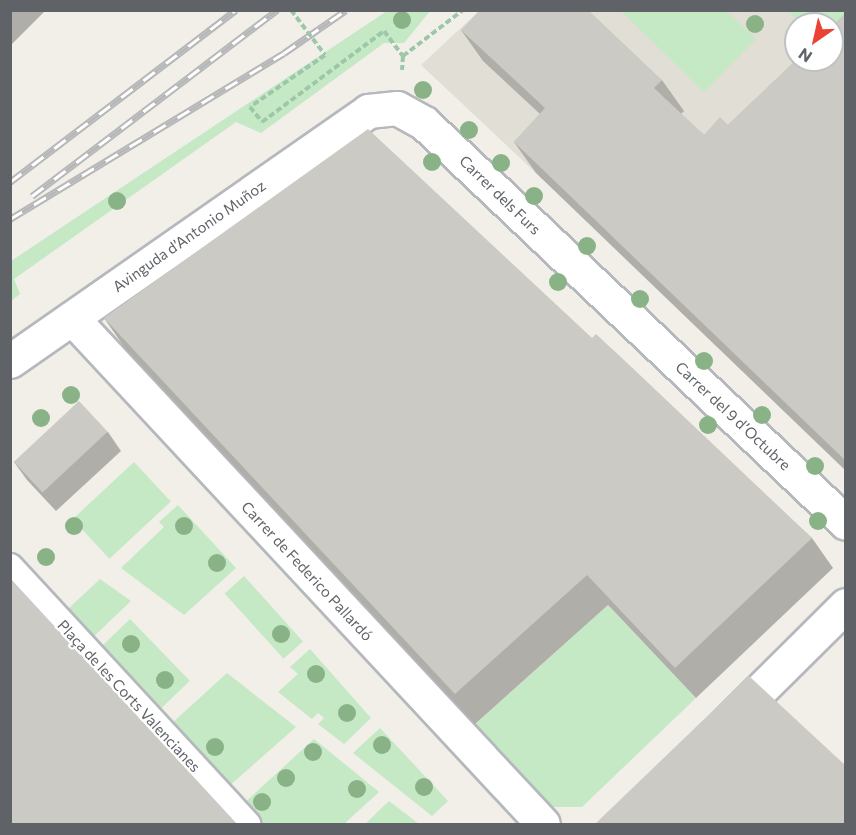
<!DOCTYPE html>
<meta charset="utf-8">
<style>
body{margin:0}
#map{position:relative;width:856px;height:835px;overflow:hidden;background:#f1efe8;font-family:Commissioner,sans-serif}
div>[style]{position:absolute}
.education>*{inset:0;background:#e1ded6}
.green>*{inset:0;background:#c5e8c5;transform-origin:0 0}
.path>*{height:4px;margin-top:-2px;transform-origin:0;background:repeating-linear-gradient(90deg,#9cc7a9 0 6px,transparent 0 9px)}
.roads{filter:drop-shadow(2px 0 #b5b8bc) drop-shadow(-2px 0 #b5b8bc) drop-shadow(0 2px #b5b8bc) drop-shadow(0 -2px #b5b8bc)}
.pedestrian>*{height:26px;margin:-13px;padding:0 13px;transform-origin:13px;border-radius:13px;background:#fff}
.minor>*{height:33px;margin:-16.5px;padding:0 16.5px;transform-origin:16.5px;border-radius:16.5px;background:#fff}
.rail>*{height:7px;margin-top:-3.5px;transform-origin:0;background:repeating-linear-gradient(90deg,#fff 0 14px,#b6b7b8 0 28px);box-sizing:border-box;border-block:2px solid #b6b7b8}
.path-bridge>*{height:4px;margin-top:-2px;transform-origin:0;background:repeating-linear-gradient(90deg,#9cc7a9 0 6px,transparent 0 9px)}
.trees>*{width:18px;height:18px;margin:-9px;border-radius:50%;background:#89b387}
.wall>*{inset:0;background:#afaea9}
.building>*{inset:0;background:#cccac5;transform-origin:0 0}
span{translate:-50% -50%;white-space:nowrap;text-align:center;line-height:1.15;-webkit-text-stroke:4.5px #fff;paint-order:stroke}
.street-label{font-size:15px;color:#5f6368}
.frame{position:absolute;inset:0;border:12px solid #5f6368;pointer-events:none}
.north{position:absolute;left:784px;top:12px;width:60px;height:60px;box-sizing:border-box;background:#fff;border:2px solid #bfc1c3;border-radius:50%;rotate:214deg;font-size:16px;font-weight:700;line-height:24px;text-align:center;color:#5f6368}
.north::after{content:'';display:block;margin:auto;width:21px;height:27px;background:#ea4335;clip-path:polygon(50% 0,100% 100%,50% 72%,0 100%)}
</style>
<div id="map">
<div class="education">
<div style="clip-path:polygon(787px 10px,802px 24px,796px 24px,796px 60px,832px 60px,845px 65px,633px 264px,421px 65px,479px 11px)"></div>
</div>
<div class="green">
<div style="clip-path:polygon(387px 11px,430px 11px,404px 43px,384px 43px,261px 133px,236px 122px,14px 279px,20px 294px,11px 301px,11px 261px)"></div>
<div style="clip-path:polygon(621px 11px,726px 11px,756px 39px,704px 92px)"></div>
<div style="clip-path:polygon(787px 11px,845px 11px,845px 65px,832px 53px,832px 24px,802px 24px)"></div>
<div style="left:134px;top:462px;width:54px;height:84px;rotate:47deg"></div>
<div style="clip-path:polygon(178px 505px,236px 568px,184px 615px,121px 568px,164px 527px,159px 522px)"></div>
<div style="left:244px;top:576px;width:88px;height:26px;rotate:48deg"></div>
<div style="clip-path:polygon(100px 579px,131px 601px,91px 639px,67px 610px)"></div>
<div style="clip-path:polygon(608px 605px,696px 698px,582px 807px,549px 807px,473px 726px)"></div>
<div style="left:130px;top:619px;width:86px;height:41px;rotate:46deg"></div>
<div style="clip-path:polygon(310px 649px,371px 718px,344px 744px,318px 724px,324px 718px,318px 713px,312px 719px,278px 692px,298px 674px,290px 667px)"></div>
<div style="clip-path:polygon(227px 673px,296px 727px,227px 788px,171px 724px)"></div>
<div style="clip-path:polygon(380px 728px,448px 801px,432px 816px,353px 753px)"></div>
<div style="clip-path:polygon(314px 739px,379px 792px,344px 824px,261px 824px,242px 805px)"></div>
<div style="clip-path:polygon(389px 801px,419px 824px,365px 824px)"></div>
</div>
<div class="path">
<div style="left:325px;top:55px;width:91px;rotate:145.3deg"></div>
<div style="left:250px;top:107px;width:19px;rotate:51deg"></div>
<div style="left:262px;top:122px;width:152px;rotate:-36.7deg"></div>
<div style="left:384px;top:31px;width:31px;rotate:53deg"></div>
<div style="left:403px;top:56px;width:14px;rotate:94deg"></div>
<div style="left:403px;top:56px;width:76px;rotate:-37.5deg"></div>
</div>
<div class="roads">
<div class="pedestrian">
<div style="left:10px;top:567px;width:350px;rotate:47.3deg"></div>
</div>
<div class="minor">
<div style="left:72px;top:318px;width:691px;rotate:47.05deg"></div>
<div style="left:10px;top:361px;width:437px;rotate:-34.9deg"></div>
<div style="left:368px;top:111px;width:29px;rotate:-6deg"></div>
<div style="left:397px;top:108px;width:31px;rotate:29deg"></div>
<div style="left:424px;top:123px;width:581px;rotate:43.47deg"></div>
<div style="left:730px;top:720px;width:163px;rotate:-44.8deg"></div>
</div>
</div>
<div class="rail">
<div style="left:10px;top:182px;width:284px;rotate:-37.3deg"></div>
<div style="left:32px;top:196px;width:308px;rotate:-37.2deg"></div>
<div style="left:10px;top:219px;width:320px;rotate:-31.2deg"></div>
<div style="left:284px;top:53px;width:75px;rotate:-34.7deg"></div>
</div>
<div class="path-bridge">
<div style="left:291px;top:10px;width:56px;rotate:52.9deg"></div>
</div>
<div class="trees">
<div style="left:402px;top:20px"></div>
<div style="left:755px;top:24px"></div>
<div style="left:423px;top:90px"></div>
<div style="left:469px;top:130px"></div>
<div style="left:432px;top:162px"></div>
<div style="left:501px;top:163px"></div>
<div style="left:534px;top:196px"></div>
<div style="left:117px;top:201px"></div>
<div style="left:587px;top:246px"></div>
<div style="left:558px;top:282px"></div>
<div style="left:640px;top:299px"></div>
<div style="left:704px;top:361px"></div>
<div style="left:71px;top:395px"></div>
<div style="left:762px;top:415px"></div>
<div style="left:41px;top:418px"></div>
<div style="left:708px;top:425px"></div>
<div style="left:815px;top:466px"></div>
<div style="left:818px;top:521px"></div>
<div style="left:74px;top:526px"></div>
<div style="left:184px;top:526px"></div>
<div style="left:46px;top:557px"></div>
<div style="left:217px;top:563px"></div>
<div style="left:281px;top:634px"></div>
<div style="left:131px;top:644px"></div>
<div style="left:316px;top:674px"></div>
<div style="left:165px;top:680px"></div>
<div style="left:347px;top:713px"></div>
<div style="left:382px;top:745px"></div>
<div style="left:215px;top:747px"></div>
<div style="left:313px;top:752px"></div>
<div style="left:286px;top:778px"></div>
<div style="left:424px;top:787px"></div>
<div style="left:357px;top:789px"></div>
<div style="left:262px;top:802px"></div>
</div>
<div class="wall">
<div style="clip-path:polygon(10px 10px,46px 10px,10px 46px)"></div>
<div style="clip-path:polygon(846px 13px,846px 471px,536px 173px,514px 142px,540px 114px,483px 61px,461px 30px,662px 80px,684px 111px,681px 114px,704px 135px,728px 125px)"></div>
<div style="clip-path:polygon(104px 318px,592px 338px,812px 538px,833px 568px,696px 698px,608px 605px,475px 724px,125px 348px)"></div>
<div style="clip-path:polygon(108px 432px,121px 451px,56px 511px,27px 480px,14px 462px)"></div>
</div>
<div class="building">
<div style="clip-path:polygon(480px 10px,588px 10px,662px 80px,654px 88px,704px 135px,720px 117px,728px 125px,796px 60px,832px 60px,832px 26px,846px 13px,846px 461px,514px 142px,545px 108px,461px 30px)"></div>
<div style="clip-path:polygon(368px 129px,592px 338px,596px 334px,624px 360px,812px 538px,675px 668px,587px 575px,455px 694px,104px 318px)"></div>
<div style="left:79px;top:401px;width:42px;height:89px;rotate:47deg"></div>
<div style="clip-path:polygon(10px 578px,238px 825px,10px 825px)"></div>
<div style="clip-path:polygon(749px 676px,846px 766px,846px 825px,594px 825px)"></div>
</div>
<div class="street-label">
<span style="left:500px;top:195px;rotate:44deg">Carrer dels Furs</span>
<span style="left:189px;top:236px;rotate:-35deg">Avinguda d’Antonio Muñoz</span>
<span style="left:733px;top:416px;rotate:43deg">Carrer del 9 d’Octubre</span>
<span style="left:307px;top:571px;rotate:47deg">Carrer de Federico Pallardó</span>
<span style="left:129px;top:696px;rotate:47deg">Plaça de les Corts Valencianes</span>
</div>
<div class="frame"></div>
<div class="north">N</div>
</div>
